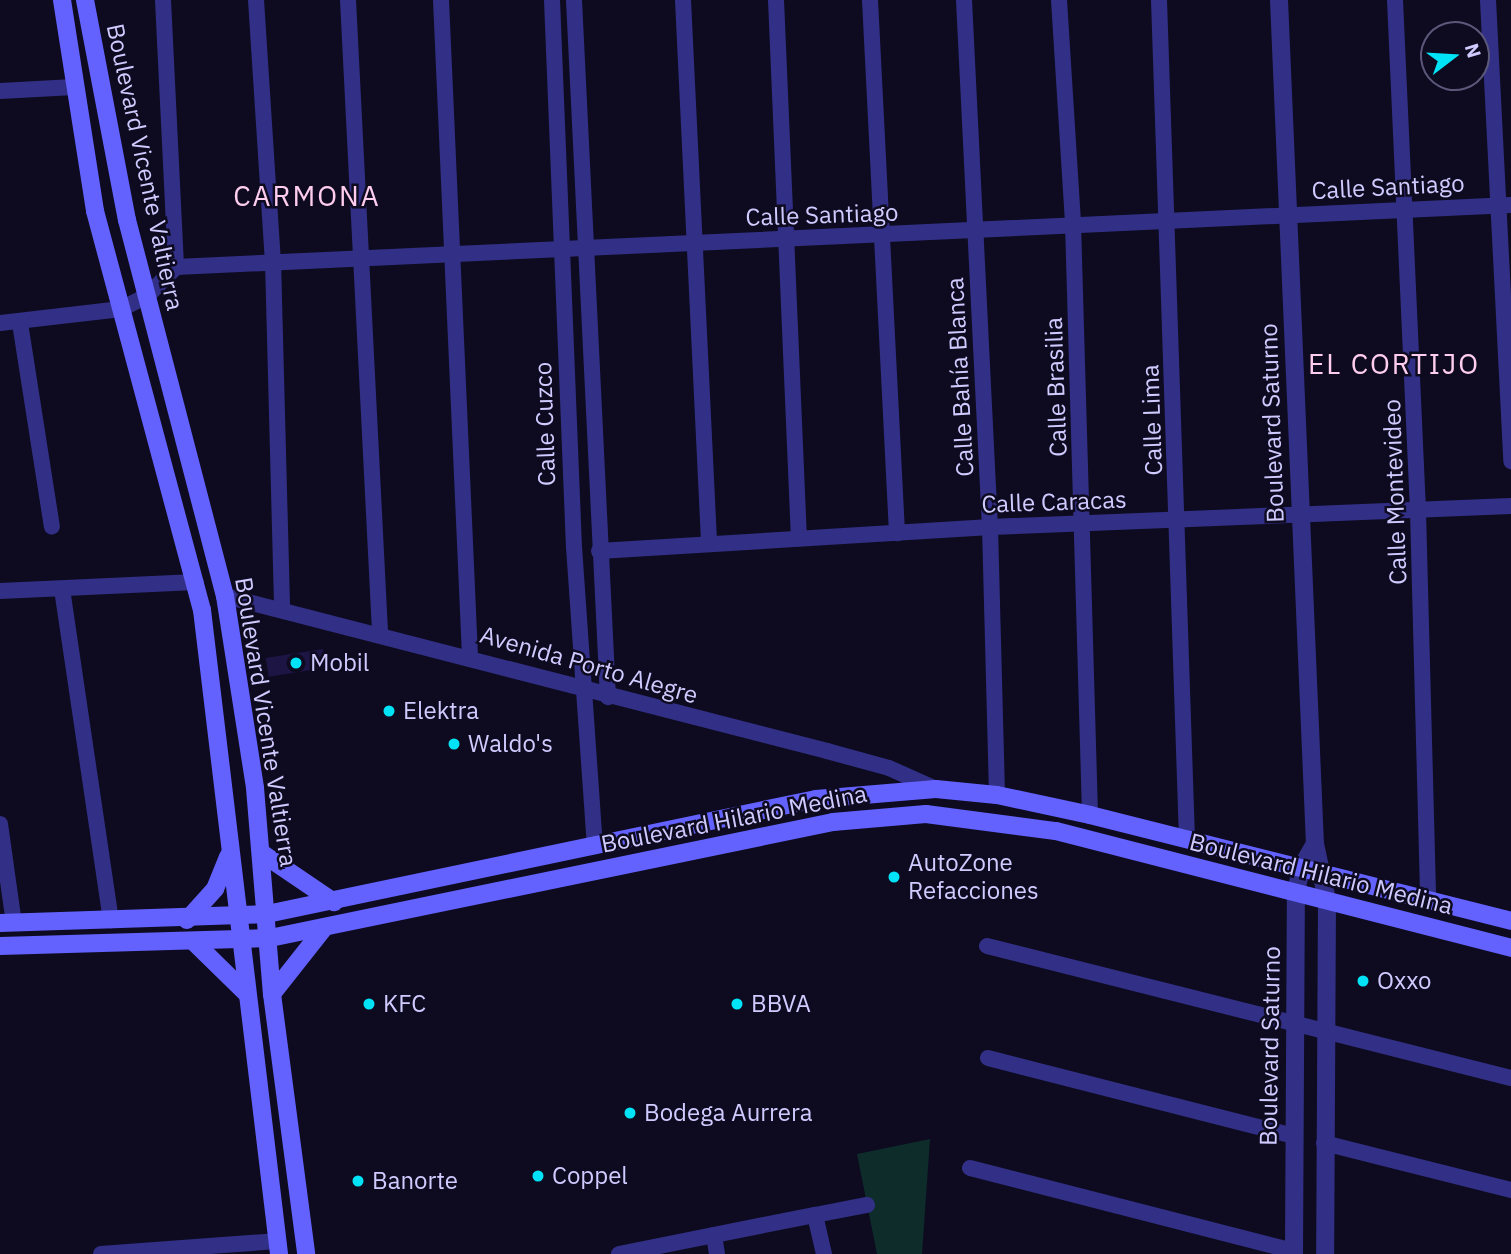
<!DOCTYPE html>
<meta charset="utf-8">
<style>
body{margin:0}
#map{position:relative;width:1511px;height:1254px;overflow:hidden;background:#0e0b21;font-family:"IBM Plex Sans",sans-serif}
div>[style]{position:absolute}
.green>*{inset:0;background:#0d2c2a}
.building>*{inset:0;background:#1d1544;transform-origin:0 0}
.minor>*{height:16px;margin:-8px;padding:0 8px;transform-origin:8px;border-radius:8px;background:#323086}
.tertiary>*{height:18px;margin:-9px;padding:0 9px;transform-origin:9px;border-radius:9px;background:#323086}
.secondary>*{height:18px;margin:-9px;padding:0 9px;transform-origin:9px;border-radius:9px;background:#6362ff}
.dots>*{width:19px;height:19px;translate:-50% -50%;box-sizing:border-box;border:4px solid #0e0b21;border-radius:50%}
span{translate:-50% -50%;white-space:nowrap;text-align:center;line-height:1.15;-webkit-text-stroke:5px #0e0b21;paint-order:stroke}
.street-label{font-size:24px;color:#d0cbff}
.poi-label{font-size:24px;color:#d0cbff}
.left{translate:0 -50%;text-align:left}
.quarter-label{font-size:28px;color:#ffcdee;letter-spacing:2px}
.north{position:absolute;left:1420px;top:21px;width:70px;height:70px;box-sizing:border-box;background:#0e0b21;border:2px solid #5c587a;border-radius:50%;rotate:73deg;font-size:19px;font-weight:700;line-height:28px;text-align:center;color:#d0cbff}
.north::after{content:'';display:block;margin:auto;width:24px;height:32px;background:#00e3f6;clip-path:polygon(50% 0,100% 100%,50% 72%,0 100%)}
</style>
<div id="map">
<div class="green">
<div style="clip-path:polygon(930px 1139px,922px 1254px,877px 1254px,857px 1154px)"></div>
</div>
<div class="building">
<div style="left:323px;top:649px;width:19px;height:58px;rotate:81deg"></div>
</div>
<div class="minor">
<div style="left:163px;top:0;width:267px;rotate:87.2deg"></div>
<div style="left:256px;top:0;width:262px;rotate:86.3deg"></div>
<div style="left:273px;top:261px;width:346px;rotate:88.5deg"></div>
<div style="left:348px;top:0;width:633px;rotate:87.1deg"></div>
<div style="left:441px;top:0;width:657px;rotate:87.47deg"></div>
<div style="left:552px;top:0;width:547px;rotate:87.7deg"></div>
<div style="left:574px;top:547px;width:300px;rotate:86deg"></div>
<div style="left:574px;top:0;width:698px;rotate:87.21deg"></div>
<div style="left:683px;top:0;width:542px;rotate:87.25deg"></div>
<div style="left:776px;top:0;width:539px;rotate:87.56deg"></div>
<div style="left:870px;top:0;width:534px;rotate:87.1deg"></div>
<div style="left:964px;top:0;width:528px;rotate:87.18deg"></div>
<div style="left:990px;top:527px;width:268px;rotate:88.5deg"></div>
<div style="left:1059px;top:0;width:224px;rotate:86.4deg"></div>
<div style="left:1073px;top:224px;width:591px;rotate:88.35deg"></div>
<div style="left:1159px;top:0;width:838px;rotate:88.09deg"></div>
<div style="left:1395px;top:0;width:512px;rotate:87.42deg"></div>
<div style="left:1418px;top:511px;width:387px;rotate:88.5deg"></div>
<div style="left:1488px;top:0;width:462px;rotate:87.1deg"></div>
<div style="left:0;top:91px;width:74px;rotate:-3.1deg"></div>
<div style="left:0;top:323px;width:122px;rotate:-6.6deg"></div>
<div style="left:121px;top:309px;width:29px;rotate:-27deg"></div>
<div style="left:147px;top:296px;width:41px;rotate:-45deg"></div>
<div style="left:176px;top:267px;width:1336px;rotate:-2.66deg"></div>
<div style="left:20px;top:323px;width:206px;rotate:81.1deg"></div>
<div style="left:599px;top:551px;width:392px;rotate:-3.5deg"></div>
<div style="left:990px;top:527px;width:521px;rotate:-2.31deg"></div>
<div style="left:62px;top:589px;width:335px;rotate:81.6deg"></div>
<div style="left:0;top:591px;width:196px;rotate:-2.6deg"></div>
<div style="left:225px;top:596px;width:622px;rotate:14.44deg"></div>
<div style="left:827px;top:751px;width:64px;rotate:15.3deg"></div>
<div style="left:889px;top:768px;width:51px;rotate:24.1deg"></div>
<div style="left:0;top:824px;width:100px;rotate:82deg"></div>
<div style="left:987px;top:946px;width:540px;rotate:14.14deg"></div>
<div style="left:988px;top:1058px;width:315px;rotate:14.3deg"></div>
<div style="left:1324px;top:1143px;width:193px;rotate:14.1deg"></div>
<div style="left:970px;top:1168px;width:334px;rotate:14.4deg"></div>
<div style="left:815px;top:1215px;width:53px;rotate:-10.9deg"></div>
<div style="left:714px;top:1235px;width:19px;rotate:81deg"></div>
<div style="left:101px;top:1254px;width:176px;rotate:-4.2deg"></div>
<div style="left:619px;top:1254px;width:200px;rotate:-11.3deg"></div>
<div style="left:815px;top:1215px;width:40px;rotate:77deg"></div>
</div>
<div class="tertiary">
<div style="left:1279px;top:0;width:845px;rotate:87.56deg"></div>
<div style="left:1315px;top:844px;width:57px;rotate:77.9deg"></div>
<div style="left:1327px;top:900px;width:354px;rotate:90.3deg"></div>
<div style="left:1294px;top:1254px;width:362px;rotate:-89.7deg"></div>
<div style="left:1296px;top:892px;width:25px;rotate:-78deg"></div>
<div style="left:1301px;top:868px;width:28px;rotate:-60deg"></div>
</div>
<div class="secondary">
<div style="left:62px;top:0;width:214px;rotate:81.1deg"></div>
<div style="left:95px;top:211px;width:413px;rotate:75deg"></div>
<div style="left:202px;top:610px;width:649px;rotate:83.18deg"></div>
<div style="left:85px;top:0;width:224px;rotate:79.2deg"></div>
<div style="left:127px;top:220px;width:389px;rotate:75.4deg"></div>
<div style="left:225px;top:596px;width:194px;rotate:81.1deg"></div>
<div style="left:255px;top:788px;width:207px;rotate:85.3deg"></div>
<div style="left:272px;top:994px;width:262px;rotate:82.5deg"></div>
<div style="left:263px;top:854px;width:86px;rotate:34.1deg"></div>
<div style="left:187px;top:920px;width:42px;rotate:-47.9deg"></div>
<div style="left:215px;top:889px;width:35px;rotate:-68deg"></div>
<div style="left:0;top:923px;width:267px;rotate:-1.9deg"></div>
<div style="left:267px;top:914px;width:561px;rotate:-11.83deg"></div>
<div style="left:816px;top:799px;width:120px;rotate:-4.8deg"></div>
<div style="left:936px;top:789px;width:61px;rotate:5.6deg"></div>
<div style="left:997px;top:795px;width:95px;rotate:12.1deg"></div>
<div style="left:1090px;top:815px;width:434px;rotate:14.1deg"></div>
<div style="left:195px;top:943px;width:73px;rotate:44.4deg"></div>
<div style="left:0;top:946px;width:270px;rotate:-1.7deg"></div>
<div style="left:270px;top:938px;width:575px;rotate:-11.64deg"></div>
<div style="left:833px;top:822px;width:93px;rotate:-4.9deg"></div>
<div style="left:926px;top:814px;width:131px;rotate:7.5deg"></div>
<div style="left:1056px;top:831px;width:470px;rotate:14.4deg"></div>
<div style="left:272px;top:994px;width:85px;rotate:-51.7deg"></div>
</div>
<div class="dots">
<div style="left:296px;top:663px;background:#00e3f6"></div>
<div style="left:389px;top:711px;background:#00e3f6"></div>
<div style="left:454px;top:744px;background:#00e3f6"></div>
<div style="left:894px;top:877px;background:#00e3f6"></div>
<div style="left:1363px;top:981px;background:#00e3f6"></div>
<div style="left:369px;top:1004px;background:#00e3f6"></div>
<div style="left:737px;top:1004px;background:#00e3f6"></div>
<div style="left:630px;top:1113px;background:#00e3f6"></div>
<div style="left:538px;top:1176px;background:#00e3f6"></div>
<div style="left:358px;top:1181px;background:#00e3f6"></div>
</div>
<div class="street-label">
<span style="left:145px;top:167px;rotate:78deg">Boulevard Vicente Valtierra</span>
<span style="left:1388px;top:187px;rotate:-3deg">Calle Santiago</span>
<span style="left:822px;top:215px;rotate:-2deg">Calle Santiago</span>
<span style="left:960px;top:377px;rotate:-93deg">Calle Bahía Blanca</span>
<span style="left:1056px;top:387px;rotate:-92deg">Calle Brasilia</span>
<span style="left:1152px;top:420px;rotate:-92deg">Calle Lima</span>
<span style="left:1272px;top:423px;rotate:-92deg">Boulevard Saturno</span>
<span style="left:545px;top:424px;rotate:-92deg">Calle Cuzco</span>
<span style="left:1395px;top:492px;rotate:-92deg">Calle Montevideo</span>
<span style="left:1054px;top:502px;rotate:-2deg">Calle Caracas</span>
<span style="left:589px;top:665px;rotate:16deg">Avenida Porto Alegre</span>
<span style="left:266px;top:722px;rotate:81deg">Boulevard Vicente Valtierra</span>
<span style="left:734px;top:819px;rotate:-11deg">Boulevard Hilario Medina</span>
<span style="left:1321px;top:874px;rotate:14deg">Boulevard Hilario Medina</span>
<span style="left:1270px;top:1046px;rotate:-89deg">Boulevard Saturno</span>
</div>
<div class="poi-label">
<span class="left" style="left:310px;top:663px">Mobil</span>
<span class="left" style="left:403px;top:711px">Elektra</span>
<span class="left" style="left:468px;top:744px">Waldo's</span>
<span class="left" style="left:908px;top:877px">AutoZone<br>Refacciones</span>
<span class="left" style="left:1377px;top:981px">Oxxo</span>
<span class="left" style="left:383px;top:1004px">KFC</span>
<span class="left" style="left:751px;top:1004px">BBVA</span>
<span class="left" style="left:644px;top:1113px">Bodega Aurrera</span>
<span class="left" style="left:552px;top:1176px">Coppel</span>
<span class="left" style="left:372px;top:1181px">Banorte</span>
</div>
<div class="quarter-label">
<span style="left:307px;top:196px">CARMONA</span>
<span style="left:1394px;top:364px">EL CORTIJO</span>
</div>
<div class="north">N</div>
</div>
